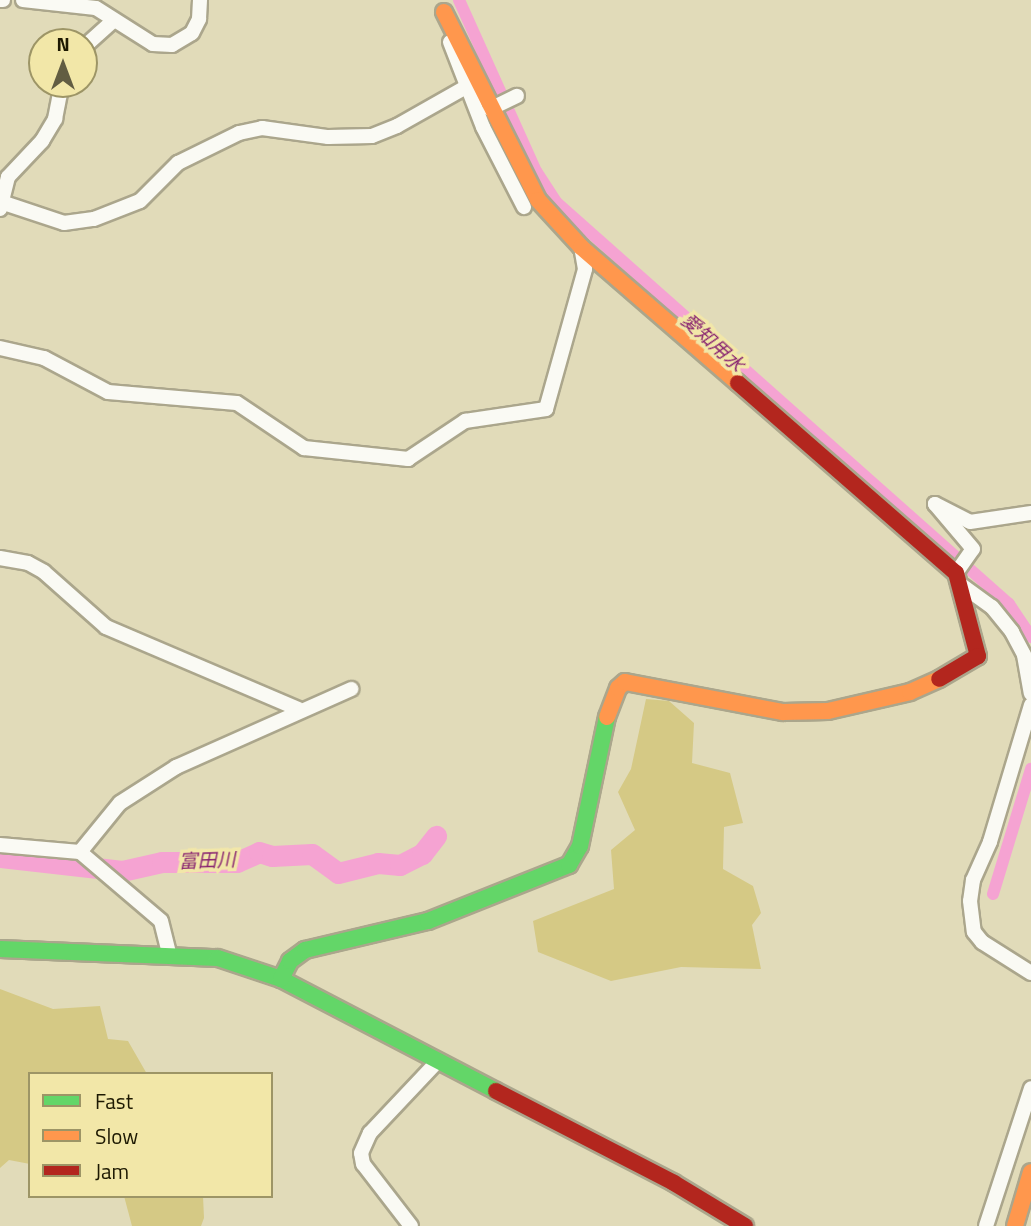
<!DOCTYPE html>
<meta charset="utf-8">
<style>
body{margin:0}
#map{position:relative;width:1031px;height:1226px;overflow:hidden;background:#e1dbb9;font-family:"Titillium Web","Noto Sans JP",sans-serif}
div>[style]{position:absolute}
.green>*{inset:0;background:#d5c985}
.canal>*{height:12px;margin:-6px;padding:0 6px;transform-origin:6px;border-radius:6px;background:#f5a3d2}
.river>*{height:21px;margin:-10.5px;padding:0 10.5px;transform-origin:10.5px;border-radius:10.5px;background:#f5a3d2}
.roads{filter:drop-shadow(2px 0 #aba68c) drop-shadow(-2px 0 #aba68c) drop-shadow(0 2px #aba68c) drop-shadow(0 -2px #aba68c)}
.street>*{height:14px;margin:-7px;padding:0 7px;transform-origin:7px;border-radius:7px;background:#fafaf4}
.fast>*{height:16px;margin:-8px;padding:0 8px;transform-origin:8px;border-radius:8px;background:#63d668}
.slow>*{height:16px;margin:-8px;padding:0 8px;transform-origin:8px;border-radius:8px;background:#ff974d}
.jam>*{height:16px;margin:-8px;padding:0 8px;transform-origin:8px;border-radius:8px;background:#b3261e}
span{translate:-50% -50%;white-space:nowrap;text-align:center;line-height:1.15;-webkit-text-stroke:7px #f2e7a8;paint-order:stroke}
.water-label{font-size:19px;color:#882370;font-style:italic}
.legend{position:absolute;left:28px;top:1072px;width:245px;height:126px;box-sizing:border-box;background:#f2e7a8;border:2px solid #9d9566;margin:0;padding:9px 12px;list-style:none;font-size:21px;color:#1d1902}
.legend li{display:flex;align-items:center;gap:14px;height:35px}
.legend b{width:35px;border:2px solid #9d9566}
.north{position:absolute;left:28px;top:28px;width:70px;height:70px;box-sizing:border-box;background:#f2e7a8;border:2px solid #9d9566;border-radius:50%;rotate:0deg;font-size:19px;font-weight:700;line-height:28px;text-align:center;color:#1d1902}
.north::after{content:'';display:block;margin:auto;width:24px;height:32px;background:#625d42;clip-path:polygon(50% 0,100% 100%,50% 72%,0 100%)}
</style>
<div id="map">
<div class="green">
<div style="clip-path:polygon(646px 699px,669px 701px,694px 723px,692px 763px,730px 773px,743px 823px,724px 827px,723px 869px,753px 886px,761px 913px,752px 925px,761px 969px,681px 967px,611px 981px,538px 952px,533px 921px,614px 889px,611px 850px,635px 830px,618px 792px,631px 769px)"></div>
<div style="clip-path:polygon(0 989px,53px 1009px,100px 1006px,108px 1039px,128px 1041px,147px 1074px,30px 1074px,30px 1164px,9px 1160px,0 1168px)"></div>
<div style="clip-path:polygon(124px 1196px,203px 1196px,204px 1218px,201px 1226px,132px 1226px)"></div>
</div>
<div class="canal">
<div style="left:459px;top:0;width:188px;rotate:65.8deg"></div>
<div style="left:536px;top:171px;width:37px;rotate:57deg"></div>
<div style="left:556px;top:202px;width:606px;rotate:41.59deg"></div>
<div style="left:1009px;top:604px;width:40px;rotate:56deg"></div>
<div style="left:993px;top:894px;width:131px;rotate:-73.1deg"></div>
</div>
<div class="river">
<div style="left:0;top:857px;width:123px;rotate:6.5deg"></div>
<div style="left:122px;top:871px;width:41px;rotate:-12.7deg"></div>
<div style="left:162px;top:862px;width:75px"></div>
<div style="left:237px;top:862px;width:24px;rotate:-24deg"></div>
<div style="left:259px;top:852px;width:14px;rotate:17deg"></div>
<div style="left:272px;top:856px;width:40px;rotate:-2.9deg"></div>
<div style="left:312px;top:854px;width:32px;rotate:36deg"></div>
<div style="left:338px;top:873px;width:41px;rotate:-14deg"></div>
<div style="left:378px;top:863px;width:22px;rotate:5deg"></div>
<div style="left:400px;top:865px;width:25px;rotate:-27deg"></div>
<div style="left:422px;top:854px;width:23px;rotate:-52deg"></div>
</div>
<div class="roads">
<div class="street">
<div style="left:0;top:0;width:3px"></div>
<div style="left:23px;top:0;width:73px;rotate:6.3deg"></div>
<div style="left:96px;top:8px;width:67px;rotate:32.3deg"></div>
<div style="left:153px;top:44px;width:19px;rotate:3deg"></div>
<div style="left:172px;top:45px;width:23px;rotate:-31deg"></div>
<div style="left:192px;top:33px;width:16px;rotate:-63deg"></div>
<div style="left:199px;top:19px;width:19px;rotate:-87deg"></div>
<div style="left:450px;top:42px;width:91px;rotate:68.8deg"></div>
<div style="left:483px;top:127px;width:90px;rotate:62.9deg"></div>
<div style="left:84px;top:47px;width:40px;rotate:-42deg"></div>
<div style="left:490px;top:109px;width:30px;rotate:-26deg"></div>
<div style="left:4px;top:203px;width:63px;rotate:18.4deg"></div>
<div style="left:64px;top:223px;width:30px;rotate:-8deg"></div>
<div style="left:94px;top:219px;width:49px;rotate:-21.4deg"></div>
<div style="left:140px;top:201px;width:54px;rotate:-45deg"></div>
<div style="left:178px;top:163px;width:68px;rotate:-26.2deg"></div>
<div style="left:239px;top:133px;width:24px;rotate:-12deg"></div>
<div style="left:262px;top:128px;width:67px;rotate:7.8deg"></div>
<div style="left:328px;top:137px;width:44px;rotate:-1.3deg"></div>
<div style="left:372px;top:136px;width:27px;rotate:-22deg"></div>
<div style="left:397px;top:126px;width:79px;rotate:-29.5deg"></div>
<div style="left:0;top:209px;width:33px;rotate:-76deg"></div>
<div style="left:8px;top:177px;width:50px;rotate:-46.6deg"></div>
<div style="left:42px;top:141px;width:26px;rotate:-59deg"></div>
<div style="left:55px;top:119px;width:36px;rotate:-79deg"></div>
<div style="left:0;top:348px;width:45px;rotate:12.8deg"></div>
<div style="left:44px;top:358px;width:72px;rotate:28deg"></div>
<div style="left:108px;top:392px;width:129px;rotate:4.9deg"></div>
<div style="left:237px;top:403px;width:81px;rotate:33.9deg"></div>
<div style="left:304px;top:448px;width:105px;rotate:6deg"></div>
<div style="left:408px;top:459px;width:69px;rotate:-33.7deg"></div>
<div style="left:465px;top:421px;width:82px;rotate:-8.4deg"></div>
<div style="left:546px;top:409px;width:145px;rotate:-74.4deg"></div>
<div style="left:585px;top:269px;width:22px;rotate:-100deg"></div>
<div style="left:0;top:558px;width:28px;rotate:10deg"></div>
<div style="left:28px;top:563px;width:18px;rotate:29deg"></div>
<div style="left:44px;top:572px;width:83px;rotate:41.6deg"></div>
<div style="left:106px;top:627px;width:209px;rotate:23.1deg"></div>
<div style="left:956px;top:573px;width:29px;rotate:-55deg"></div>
<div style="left:973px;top:549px;width:59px;rotate:-130.2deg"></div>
<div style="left:935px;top:504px;width:39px;rotate:27deg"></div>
<div style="left:970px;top:522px;width:62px;rotate:-8.4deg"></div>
<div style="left:960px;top:584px;width:39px;rotate:36deg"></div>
<div style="left:992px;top:607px;width:32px;rotate:51deg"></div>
<div style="left:1012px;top:632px;width:26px;rotate:62deg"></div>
<div style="left:1024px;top:655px;width:39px;rotate:80deg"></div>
<div style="left:1031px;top:705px;width:143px;rotate:106.7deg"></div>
<div style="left:990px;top:842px;width:42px;rotate:114.1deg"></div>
<div style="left:973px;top:880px;width:21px;rotate:98deg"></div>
<div style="left:970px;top:901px;width:31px;rotate:83deg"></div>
<div style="left:974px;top:932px;width:13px;rotate:51deg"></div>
<div style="left:982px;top:942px;width:58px;rotate:32.3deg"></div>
<div style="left:0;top:845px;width:80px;rotate:5deg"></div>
<div style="left:80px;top:852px;width:106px;rotate:40.4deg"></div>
<div style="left:161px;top:921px;width:33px;rotate:76deg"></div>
<div style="left:80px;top:852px;width:63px;rotate:-50.8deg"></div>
<div style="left:120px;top:803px;width:67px;rotate:-32.7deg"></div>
<div style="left:176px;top:767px;width:192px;rotate:-24deg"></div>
<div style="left:411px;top:1226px;width:78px;rotate:-127.7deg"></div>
<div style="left:363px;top:1164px;width:11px;rotate:-100deg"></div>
<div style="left:361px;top:1153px;width:22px;rotate:-66deg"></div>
<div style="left:370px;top:1133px;width:98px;rotate:-46.7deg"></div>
<div style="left:986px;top:1226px;width:145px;rotate:-71.9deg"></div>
</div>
<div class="fast">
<div style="left:0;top:949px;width:218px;rotate:2.4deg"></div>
<div style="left:218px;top:958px;width:66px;rotate:18.4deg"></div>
<div style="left:281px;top:979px;width:242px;rotate:27.5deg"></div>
<div style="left:281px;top:979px;width:20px;rotate:-63deg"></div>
<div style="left:290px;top:961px;width:19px;rotate:-36deg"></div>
<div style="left:305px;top:950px;width:126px;rotate:-13.3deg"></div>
<div style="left:428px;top:921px;width:152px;rotate:-21.7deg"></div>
<div style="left:569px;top:865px;width:22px;rotate:-60deg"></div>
<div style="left:580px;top:846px;width:132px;rotate:-78.2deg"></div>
</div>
<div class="slow">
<div style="left:444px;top:12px;width:210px;rotate:63.4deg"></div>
<div style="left:538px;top:200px;width:64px;rotate:47.5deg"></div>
<div style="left:581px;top:247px;width:208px;rotate:40.9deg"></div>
<div style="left:607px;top:717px;width:31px;rotate:-69deg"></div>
<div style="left:618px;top:688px;width:9px;rotate:-41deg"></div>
<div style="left:625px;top:682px;width:161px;rotate:10.8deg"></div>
<div style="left:783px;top:712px;width:45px;rotate:-1.3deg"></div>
<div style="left:828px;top:711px;width:84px;rotate:-13deg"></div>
<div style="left:910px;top:692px;width:32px;rotate:-24deg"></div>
<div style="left:1015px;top:1226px;width:56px;rotate:-73.5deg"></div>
</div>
<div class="jam">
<div style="left:738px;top:383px;width:289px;rotate:41.1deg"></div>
<div style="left:956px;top:573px;width:86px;rotate:75.2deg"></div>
<div style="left:978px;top:656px;width:45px;rotate:149.5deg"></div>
<div style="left:496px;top:1091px;width:200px;rotate:27.3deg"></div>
<div style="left:674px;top:1183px;width:83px;rotate:31.2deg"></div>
</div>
</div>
<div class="water-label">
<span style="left:713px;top:342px;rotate:42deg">愛知用水</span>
<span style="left:207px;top:860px;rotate:-2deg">富田川</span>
</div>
<ul class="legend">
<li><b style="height:9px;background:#63d668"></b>Fast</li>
<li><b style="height:9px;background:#ff974d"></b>Slow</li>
<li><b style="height:9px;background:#b3261e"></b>Jam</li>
</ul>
<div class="north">N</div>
</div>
